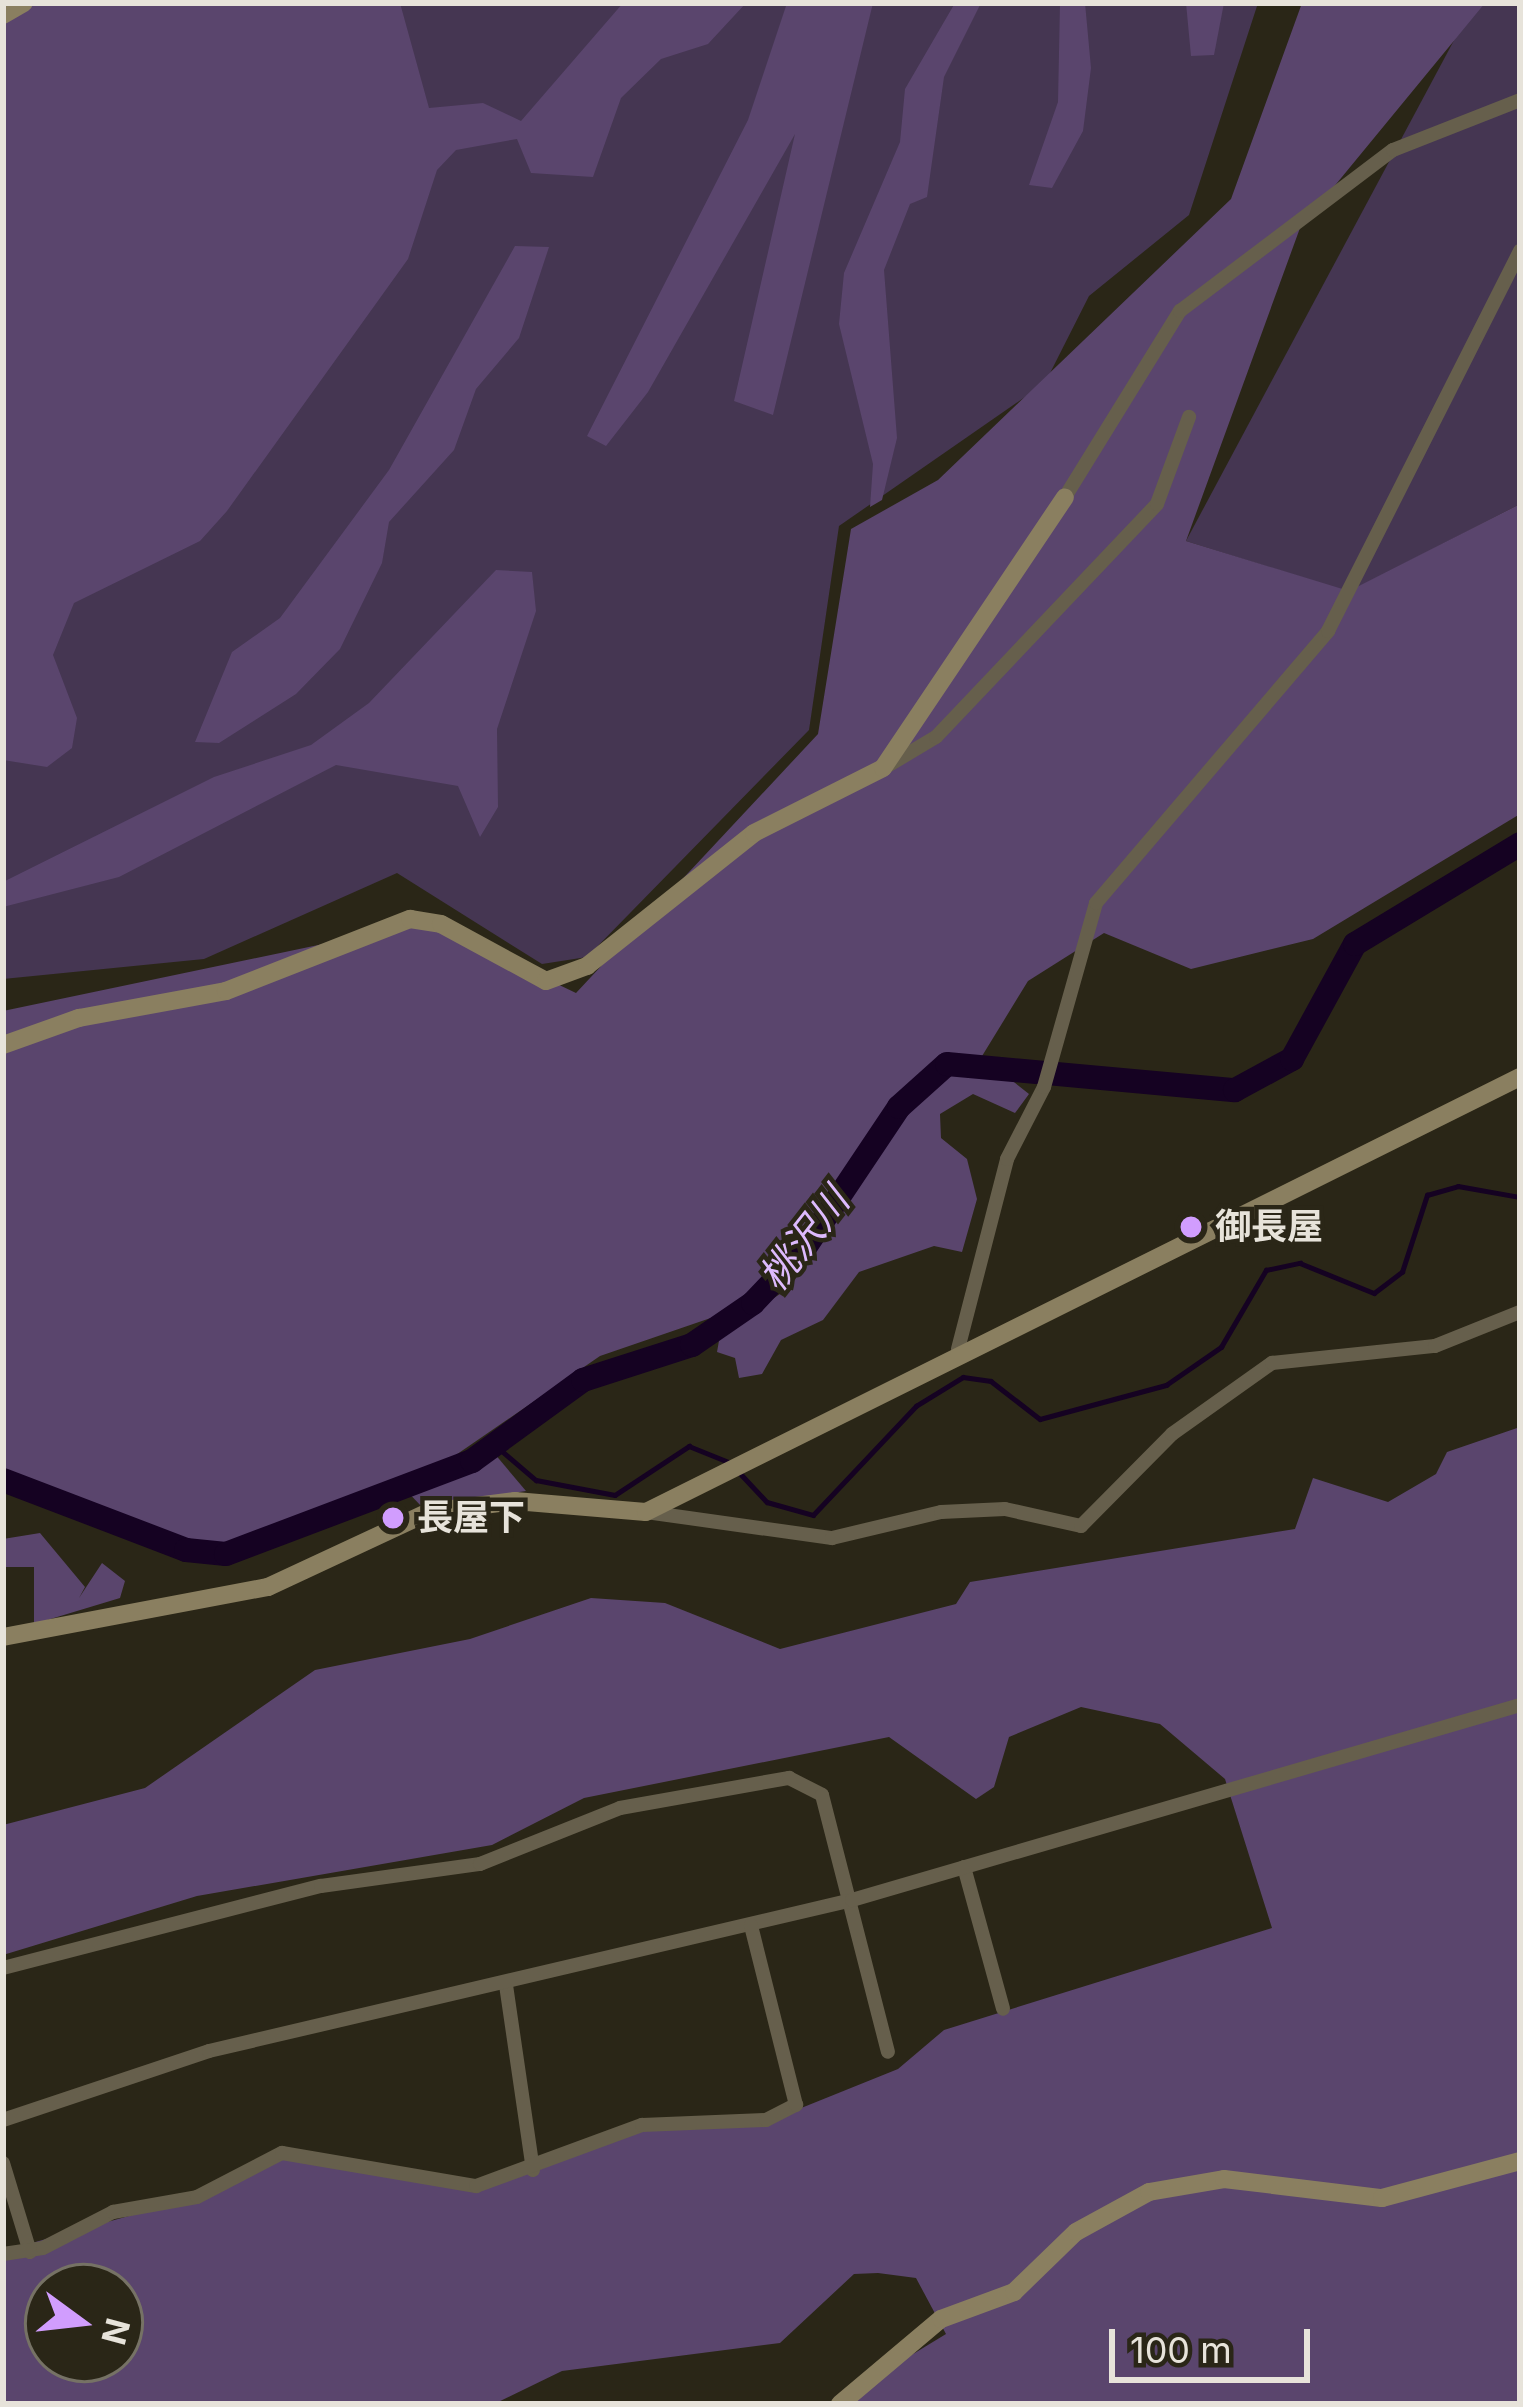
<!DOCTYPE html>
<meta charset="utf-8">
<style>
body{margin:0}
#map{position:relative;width:1523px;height:2407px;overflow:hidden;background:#2a2617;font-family:Inter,"Noto Sans JP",sans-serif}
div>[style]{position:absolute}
.green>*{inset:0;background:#453652}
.forest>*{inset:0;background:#5a456d}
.stream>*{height:4.5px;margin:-2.25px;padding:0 2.25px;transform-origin:2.25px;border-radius:2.25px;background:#150222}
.river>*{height:24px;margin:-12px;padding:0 12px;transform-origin:12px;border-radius:12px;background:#150222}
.street>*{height:14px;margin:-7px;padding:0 7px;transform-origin:7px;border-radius:7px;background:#665f4c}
.secondary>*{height:18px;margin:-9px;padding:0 9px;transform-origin:9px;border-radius:9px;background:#8a7f60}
.dots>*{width:33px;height:33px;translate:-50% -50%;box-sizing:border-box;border:6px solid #2a2617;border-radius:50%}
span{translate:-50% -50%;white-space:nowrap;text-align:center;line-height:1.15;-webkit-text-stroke:9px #2a2617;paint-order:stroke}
.poi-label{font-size:36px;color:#e7e3da;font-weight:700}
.left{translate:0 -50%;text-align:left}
.water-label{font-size:39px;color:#ddbafd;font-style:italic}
.frame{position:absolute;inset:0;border:6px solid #e7e3da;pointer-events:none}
.north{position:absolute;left:24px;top:2263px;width:120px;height:120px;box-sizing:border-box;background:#2a2617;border:3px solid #767265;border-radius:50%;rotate:105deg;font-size:33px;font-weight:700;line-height:48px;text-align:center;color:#e7e3da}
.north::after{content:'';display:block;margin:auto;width:42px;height:54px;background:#d19dfe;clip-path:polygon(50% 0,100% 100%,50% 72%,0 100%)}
.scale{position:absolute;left:1109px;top:2329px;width:201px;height:54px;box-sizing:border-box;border:6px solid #e7e3da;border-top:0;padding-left:15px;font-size:36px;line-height:42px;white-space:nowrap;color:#e7e3da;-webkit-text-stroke:9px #2a2617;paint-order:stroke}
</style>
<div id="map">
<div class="green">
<div style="clip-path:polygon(397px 3px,1258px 3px,1189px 215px,1089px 296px,1045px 383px,839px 526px,809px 730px,587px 957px,542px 964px,397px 873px,204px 959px,3px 979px,3px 599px)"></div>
<div style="clip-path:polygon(1474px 3px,1520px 3px,1520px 504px,1349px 592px,1186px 541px)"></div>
</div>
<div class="forest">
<div style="clip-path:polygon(3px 3px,400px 3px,429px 108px,483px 103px,521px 121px,623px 3px,746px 3px,708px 44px,661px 59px,621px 98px,593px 177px,531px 173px,517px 139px,456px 150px,437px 170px,408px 259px,227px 511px,200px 541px,74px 603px,53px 655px,77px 718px,72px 748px,47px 767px,3px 760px)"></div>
<div style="clip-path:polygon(787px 3px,873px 3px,773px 415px,734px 401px,795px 134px,648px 392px,606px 446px,587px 436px,748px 120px)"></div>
<div style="clip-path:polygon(955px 3px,981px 3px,944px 77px,927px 197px,910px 204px,884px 270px,897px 438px,882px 500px,870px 507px,873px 464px,839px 324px,844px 273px,900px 142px,905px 89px)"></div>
<div style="clip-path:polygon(1060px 3px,1085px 3px,1091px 68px,1083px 131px,1052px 188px,1029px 185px,1058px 102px)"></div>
<div style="clip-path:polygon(1186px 3px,1224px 3px,1214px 55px,1191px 56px)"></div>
<div style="clip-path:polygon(1302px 3px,1485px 3px,1300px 228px,1186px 541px,1349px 591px,1520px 504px,1520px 814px,1313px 939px,1191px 969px,1104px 933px,1028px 981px,979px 1061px,924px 1072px,811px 1239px,731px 1311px,600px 1356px,434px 1470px,224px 1554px,3px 1478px,3px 1011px,428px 922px,576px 993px,818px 734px,851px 529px,938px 480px,1231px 199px)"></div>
<div style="clip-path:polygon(515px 246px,549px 247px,519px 338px,476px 389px,454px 450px,389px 522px,382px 563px,340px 649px,296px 694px,219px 743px,195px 742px,232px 652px,280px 618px,389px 470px)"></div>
<div style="clip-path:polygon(496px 570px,532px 572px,536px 611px,497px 729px,498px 807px,480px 837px,458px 786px,336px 765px,119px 877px,3px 907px,3px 882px,214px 777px,311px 745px,369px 703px)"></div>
<div style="clip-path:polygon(1000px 1071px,1029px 1094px,1015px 1113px,973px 1094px,940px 1114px,941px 1138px,967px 1159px,977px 1199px,962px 1252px,934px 1246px,859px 1272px,823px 1320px,781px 1340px,762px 1374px,739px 1378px,735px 1358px,717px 1352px,720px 1335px,790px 1287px,925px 1088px,947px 1072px)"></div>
<div style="clip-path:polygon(evenodd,1520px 1427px,1520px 2404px,831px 2404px,946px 2334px,916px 2278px,878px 2273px,854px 2274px,780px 2343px,562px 2371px,494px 2404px,3px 2404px,3px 2251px,197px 2197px,258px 2159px,328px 2158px,462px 2186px,669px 2123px,764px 2123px,898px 2069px,944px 2030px,1272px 1928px,1225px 1779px,1160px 1724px,1081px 1707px,1009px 1737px,994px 1787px,976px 1799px,889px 1737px,584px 1798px,492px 1845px,197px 1896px,3px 1955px,3px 1825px,145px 1788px,315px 1670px,470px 1639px,591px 1598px,665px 1603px,780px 1649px,956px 1604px,970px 1582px,1295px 1529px,1313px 1478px,1388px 1502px,1436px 1474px,1447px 1452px,1520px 1427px,48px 2287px,120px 2287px,120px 2359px,48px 2359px,48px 2287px)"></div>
<div style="clip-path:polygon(494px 1453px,526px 1491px,422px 1507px,402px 1486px)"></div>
<div style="clip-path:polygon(40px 1533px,85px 1587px,79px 1598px,102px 1563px,125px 1581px,120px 1598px,34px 1624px,34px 1567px,3px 1567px,3px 1539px)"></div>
</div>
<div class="stream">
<div style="left:495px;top:1445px;width:54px;rotate:40.5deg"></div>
<div style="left:536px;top:1480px;width:80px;rotate:10.8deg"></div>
<div style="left:615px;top:1495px;width:89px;rotate:-33.5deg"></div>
<div style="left:689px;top:1446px;width:45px;rotate:22deg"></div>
<div style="left:739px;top:1472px;width:41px;rotate:47deg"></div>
<div style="left:767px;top:1502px;width:48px;rotate:15.8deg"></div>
<div style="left:813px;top:1515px;width:150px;rotate:-46.6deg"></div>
<div style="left:916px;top:1406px;width:55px;rotate:-31.7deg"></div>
<div style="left:963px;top:1377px;width:28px;rotate:8deg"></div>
<div style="left:991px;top:1381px;width:62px;rotate:37.8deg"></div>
<div style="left:1040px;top:1419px;width:131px;rotate:-15.1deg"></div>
<div style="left:1166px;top:1385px;width:67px;rotate:-34.6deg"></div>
<div style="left:1221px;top:1347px;width:89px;rotate:-59.7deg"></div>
<div style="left:1266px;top:1270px;width:35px;rotate:-12deg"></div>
<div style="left:1300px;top:1263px;width:80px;rotate:22.1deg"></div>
<div style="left:1374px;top:1293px;width:35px;rotate:-37deg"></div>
<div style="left:1402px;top:1272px;width:81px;rotate:-72deg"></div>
<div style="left:1427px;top:1195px;width:32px;rotate:-16deg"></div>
<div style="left:1458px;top:1186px;width:63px;rotate:10.1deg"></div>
</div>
<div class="river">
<div style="left:3px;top:1480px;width:196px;rotate:20.9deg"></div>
<div style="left:186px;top:1550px;width:40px;rotate:5.7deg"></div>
<div style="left:226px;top:1554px;width:263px;rotate:-20.7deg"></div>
<div style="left:472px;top:1461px;width:137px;rotate:-36.1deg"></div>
<div style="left:583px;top:1380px;width:114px;rotate:-17.8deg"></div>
<div style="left:692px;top:1345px;width:74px;rotate:-34.5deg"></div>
<div style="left:753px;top:1303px;width:74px;rotate:-46.6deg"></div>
<div style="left:804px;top:1249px;width:171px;rotate:-56.2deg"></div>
<div style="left:899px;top:1107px;width:64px;rotate:-41.9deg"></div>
<div style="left:947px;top:1064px;width:289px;rotate:5.2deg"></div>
<div style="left:1235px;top:1090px;width:65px;rotate:-28.5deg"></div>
<div style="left:1292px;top:1059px;width:131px;rotate:-61.3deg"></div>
<div style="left:1355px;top:944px;width:193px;rotate:-31.2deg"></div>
</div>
<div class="street">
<div style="left:1065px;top:497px;width:219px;rotate:-58.3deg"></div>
<div style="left:1180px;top:311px;width:267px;rotate:-37.1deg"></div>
<div style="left:1393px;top:150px;width:136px;rotate:-21.5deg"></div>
<div style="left:889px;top:765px;width:55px;rotate:-30.8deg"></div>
<div style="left:936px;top:737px;width:321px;rotate:-46.5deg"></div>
<div style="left:1157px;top:504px;width:93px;rotate:-69.8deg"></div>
<div style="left:958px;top:1349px;width:196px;rotate:-75.5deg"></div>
<div style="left:1007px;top:1159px;width:81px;rotate:-62.8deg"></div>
<div style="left:1044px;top:1087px;width:191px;rotate:-74.2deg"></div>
<div style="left:1096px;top:903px;width:358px;rotate:-49.5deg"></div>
<div style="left:1328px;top:631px;width:426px;rotate:-63.2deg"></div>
<div style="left:646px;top:1512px;width:188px;rotate:8deg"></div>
<div style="left:832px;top:1538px;width:112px;rotate:-13.4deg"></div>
<div style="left:941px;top:1512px;width:64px;rotate:-2.7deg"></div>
<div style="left:1005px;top:1509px;width:78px;rotate:12.6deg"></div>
<div style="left:1081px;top:1526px;width:129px;rotate:-45.3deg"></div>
<div style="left:1172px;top:1434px;width:123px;rotate:-35.4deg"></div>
<div style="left:1272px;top:1363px;width:164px;rotate:-6deg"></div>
<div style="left:1435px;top:1346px;width:92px;rotate:-21.8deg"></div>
<div style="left:964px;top:1867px;width:147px;rotate:74.6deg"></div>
<div style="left:3px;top:1968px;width:328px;rotate:-14.5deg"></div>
<div style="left:321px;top:1886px;width:161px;rotate:-7.9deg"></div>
<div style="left:480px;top:1864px;width:151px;rotate:-21.8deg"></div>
<div style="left:620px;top:1808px;width:172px;rotate:-10.1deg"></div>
<div style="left:789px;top:1778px;width:37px;rotate:27deg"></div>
<div style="left:822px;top:1795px;width:265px;rotate:75.6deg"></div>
<div style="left:506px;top:1985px;width:187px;rotate:81.7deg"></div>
<div style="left:3px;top:2120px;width:217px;rotate:-18.5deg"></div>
<div style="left:209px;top:2051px;width:660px;rotate:-13.22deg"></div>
<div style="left:852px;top:1900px;width:696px;rotate:-16.27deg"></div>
<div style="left:3px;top:2163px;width:93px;rotate:73.1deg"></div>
<div style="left:3px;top:2254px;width:40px;rotate:-8.5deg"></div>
<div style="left:43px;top:2248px;width:79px;rotate:-27.2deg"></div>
<div style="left:113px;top:2212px;width:85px;rotate:-10.1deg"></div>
<div style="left:197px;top:2197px;width:96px;rotate:-27.4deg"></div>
<div style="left:282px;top:2153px;width:197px;rotate:9.7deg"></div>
<div style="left:476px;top:2186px;width:177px;rotate:-20.2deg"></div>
<div style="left:642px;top:2125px;width:124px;rotate:-2.3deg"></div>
<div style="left:766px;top:2120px;width:34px;rotate:-27deg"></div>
<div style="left:796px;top:2105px;width:185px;rotate:-104.1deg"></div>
</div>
<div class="secondary">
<div style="left:3px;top:15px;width:24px;rotate:-30deg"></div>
<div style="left:3px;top:1045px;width:81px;rotate:-19.6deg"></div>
<div style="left:79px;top:1018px;width:149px;rotate:-10.4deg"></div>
<div style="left:226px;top:991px;width:198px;rotate:-21.4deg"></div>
<div style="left:410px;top:919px;width:31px;rotate:9deg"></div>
<div style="left:441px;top:924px;width:119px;rotate:28.5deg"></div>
<div style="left:546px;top:981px;width:44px;rotate:-20.1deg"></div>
<div style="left:587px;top:966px;width:213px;rotate:-38.5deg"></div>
<div style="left:754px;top:833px;width:144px;rotate:-26.7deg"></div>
<div style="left:883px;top:768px;width:326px;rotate:-56.1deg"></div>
<div style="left:3px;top:1637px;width:270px;rotate:-10.7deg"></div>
<div style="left:268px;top:1587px;width:178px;rotate:-25deg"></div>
<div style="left:429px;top:1512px;width:87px;rotate:-7.3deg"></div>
<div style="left:515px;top:1501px;width:131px;rotate:4.8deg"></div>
<div style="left:646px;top:1512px;width:976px;rotate:-26.46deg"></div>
<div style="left:840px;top:2404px;width:132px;rotate:-40.1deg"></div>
<div style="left:941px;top:2319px;width:78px;rotate:-20.3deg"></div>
<div style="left:1014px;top:2292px;width:86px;rotate:-44.1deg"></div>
<div style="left:1076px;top:2232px;width:83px;rotate:-28.7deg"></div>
<div style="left:1149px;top:2192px;width:76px;rotate:-9.8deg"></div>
<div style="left:1224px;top:2179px;width:159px;rotate:6.9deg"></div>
<div style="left:1382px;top:2198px;width:143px;rotate:-15deg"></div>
</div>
<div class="dots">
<div style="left:1191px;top:1227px;background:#d19dfe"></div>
<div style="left:393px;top:1518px;background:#d19dfe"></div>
</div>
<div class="poi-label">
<span class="left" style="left:1215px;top:1227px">御長屋</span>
<span class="left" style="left:417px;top:1518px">長屋下</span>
</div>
<div class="water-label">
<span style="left:804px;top:1239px;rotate:-52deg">桃沢川</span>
</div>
<div class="frame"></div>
<div class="north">N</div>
<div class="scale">100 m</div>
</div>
